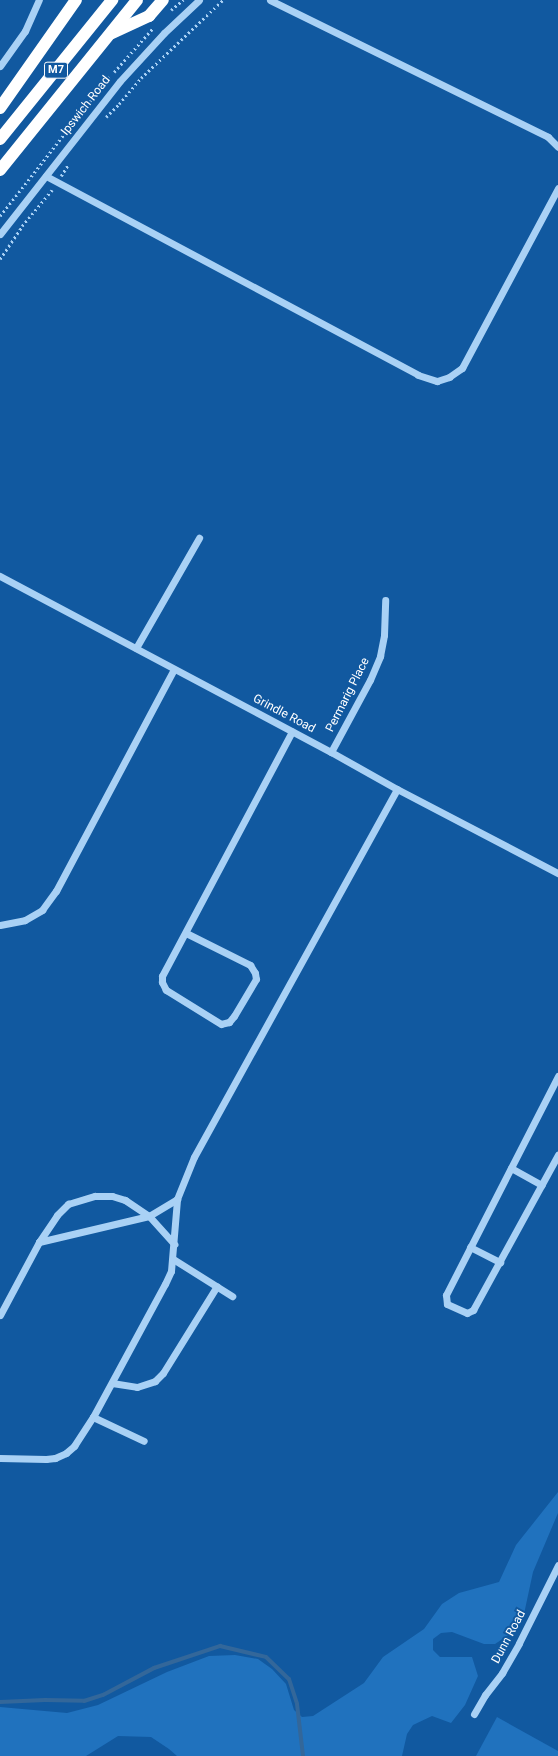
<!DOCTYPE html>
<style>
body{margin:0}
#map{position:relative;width:558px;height:1756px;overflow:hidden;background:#1159a0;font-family:Roboto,sans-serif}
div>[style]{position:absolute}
.green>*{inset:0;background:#2072be}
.stream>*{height:4px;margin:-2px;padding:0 2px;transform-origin:2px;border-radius:2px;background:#33679a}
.path>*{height:2.5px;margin-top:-1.25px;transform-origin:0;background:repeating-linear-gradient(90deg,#a9d1f5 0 2px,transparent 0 5px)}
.minor>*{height:7px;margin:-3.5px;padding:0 3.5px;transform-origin:3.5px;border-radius:3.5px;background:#a9d1f5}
.highway>*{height:12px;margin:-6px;padding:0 6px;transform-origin:6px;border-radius:6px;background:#fff}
span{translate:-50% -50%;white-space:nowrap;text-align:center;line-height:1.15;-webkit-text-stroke:4px #1159a0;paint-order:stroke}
.shield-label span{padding:1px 3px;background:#1159a0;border:1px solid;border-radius:3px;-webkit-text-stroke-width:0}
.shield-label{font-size:11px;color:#fff;font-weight:700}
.street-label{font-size:12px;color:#fff}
</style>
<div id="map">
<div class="green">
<div style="clip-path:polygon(558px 1492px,558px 1513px,533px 1572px,524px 1614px,513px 1632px,495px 1644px,484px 1644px,452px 1632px,441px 1633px,433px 1639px,433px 1650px,440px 1657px,472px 1657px,478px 1676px,465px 1705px,451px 1723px,432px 1716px,413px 1725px,407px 1734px,402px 1756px,177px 1756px,169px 1749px,151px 1737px,118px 1736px,86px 1756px,0 1756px,0 1707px,67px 1713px,98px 1705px,167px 1672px,209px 1656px,235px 1655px,258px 1659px,272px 1669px,286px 1684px,294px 1710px,302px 1717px,313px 1716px,364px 1683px,383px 1657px,424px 1629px,442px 1604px,459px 1593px,499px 1582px,516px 1545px)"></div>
<div style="clip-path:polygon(497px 1717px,558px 1751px,558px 1756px,476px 1756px)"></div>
</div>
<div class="stream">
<div style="left:0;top:1702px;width:45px;rotate:-2.5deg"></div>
<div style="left:45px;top:1700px;width:39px;rotate:1deg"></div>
<div style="left:84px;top:1701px;width:20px;rotate:-18deg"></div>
<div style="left:103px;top:1695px;width:58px;rotate:-27.9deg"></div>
<div style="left:154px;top:1668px;width:70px;rotate:-18.4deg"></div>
<div style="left:220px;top:1646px;width:47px;rotate:13.4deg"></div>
<div style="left:266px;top:1657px;width:32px;rotate:44deg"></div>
<div style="left:289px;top:1679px;width:26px;rotate:72deg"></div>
<div style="left:297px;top:1704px;width:52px;rotate:83.4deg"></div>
</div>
<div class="path">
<div style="left:171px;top:10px;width:16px;rotate:-40deg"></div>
<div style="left:114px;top:72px;width:59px;rotate:-48.4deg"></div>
<div style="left:106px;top:117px;width:18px;rotate:-45deg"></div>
<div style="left:119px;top:104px;width:34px;rotate:-50deg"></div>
<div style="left:141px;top:78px;width:113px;rotate:-43.6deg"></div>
<div style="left:61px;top:176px;width:13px;rotate:-58deg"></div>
<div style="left:0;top:216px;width:177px;rotate:-51.9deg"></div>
<div style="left:0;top:259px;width:40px;rotate:-56deg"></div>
<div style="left:22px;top:226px;width:47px;rotate:-50.2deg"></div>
</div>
<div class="minor">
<div style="left:270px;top:0;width:310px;rotate:26.2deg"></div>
<div style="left:548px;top:137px;width:14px;rotate:45deg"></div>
<div style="left:0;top:66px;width:43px;rotate:-54.5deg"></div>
<div style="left:25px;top:31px;width:34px;rotate:-66deg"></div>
<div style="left:46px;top:176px;width:422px;rotate:28.1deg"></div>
<div style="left:418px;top:375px;width:20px;rotate:18deg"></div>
<div style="left:437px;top:381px;width:13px;rotate:-18deg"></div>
<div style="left:449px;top:377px;width:16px;rotate:-35deg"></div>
<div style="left:462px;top:368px;width:204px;rotate:-61.9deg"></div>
<div style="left:0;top:234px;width:194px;rotate:-51.9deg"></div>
<div style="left:120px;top:81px;width:65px;rotate:-47.5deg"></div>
<div style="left:164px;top:33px;width:48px;rotate:-43.3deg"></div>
<div style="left:0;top:576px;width:375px;rotate:28deg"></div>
<div style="left:331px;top:752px;width:76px;rotate:29.3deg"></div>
<div style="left:397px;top:789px;width:182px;rotate:27.6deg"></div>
<div style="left:136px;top:648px;width:127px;rotate:-60.2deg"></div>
<div style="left:331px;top:752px;width:82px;rotate:-61.6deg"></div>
<div style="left:370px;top:680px;width:26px;rotate:-67deg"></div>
<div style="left:380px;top:656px;width:21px;rotate:-79deg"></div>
<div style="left:384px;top:635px;width:35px;rotate:-88deg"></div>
<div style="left:0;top:925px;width:25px;rotate:-11deg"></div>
<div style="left:25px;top:920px;width:20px;rotate:-30deg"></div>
<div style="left:42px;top:910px;width:24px;rotate:-54deg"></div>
<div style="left:56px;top:891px;width:251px;rotate:-62deg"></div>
<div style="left:186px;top:933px;width:72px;rotate:26.6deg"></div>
<div style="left:250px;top:965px;width:9px;rotate:58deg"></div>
<div style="left:255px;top:973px;width:6px;rotate:81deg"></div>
<div style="left:256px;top:979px;width:43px;rotate:120.7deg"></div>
<div style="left:234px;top:1016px;width:8px;rotate:130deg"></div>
<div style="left:229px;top:1022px;width:8px;rotate:166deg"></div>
<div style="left:221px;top:1024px;width:65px;rotate:-148.3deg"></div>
<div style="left:166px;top:990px;width:9px;rotate:-117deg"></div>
<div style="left:162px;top:982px;width:6px;rotate:-90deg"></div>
<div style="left:162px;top:976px;width:277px;rotate:-62deg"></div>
<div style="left:558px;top:1076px;width:246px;rotate:117.1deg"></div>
<div style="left:446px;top:1295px;width:9px;rotate:84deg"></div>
<div style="left:447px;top:1304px;width:22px;rotate:24deg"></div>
<div style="left:467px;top:1313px;width:7px;rotate:-27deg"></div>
<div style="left:473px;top:1310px;width:177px;rotate:-61.3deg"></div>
<div style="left:511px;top:1168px;width:35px;rotate:29deg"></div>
<div style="left:39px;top:1242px;width:113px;rotate:-13.3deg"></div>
<div style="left:149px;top:1216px;width:33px;rotate:-31deg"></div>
<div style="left:470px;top:1247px;width:34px;rotate:27deg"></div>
<div style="left:173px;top:1259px;width:70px;rotate:32.1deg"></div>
<div style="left:0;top:1315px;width:83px;rotate:-61.9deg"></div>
<div style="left:39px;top:1242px;width:32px;rotate:-56deg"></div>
<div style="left:57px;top:1215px;width:16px;rotate:-45deg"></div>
<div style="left:68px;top:1204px;width:28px;rotate:-17deg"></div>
<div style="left:95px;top:1196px;width:17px"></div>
<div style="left:112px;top:1196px;width:14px;rotate:17deg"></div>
<div style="left:125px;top:1200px;width:29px;rotate:34deg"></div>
<div style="left:149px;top:1216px;width:38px;rotate:48deg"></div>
<div style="left:112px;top:1383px;width:25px;rotate:9deg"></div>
<div style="left:137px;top:1387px;width:19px;rotate:-18deg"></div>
<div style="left:155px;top:1381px;width:11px;rotate:-45deg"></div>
<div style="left:163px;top:1373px;width:102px;rotate:-58.2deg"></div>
<div style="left:93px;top:1417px;width:56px;rotate:25.2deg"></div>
<div style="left:0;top:1458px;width:46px;rotate:1.2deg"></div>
<div style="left:46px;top:1459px;width:9px;rotate:-6deg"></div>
<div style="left:55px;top:1458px;width:12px;rotate:-24deg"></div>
<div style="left:66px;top:1453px;width:11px;rotate:-41deg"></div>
<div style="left:74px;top:1446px;width:35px;rotate:-57deg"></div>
<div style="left:93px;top:1417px;width:151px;rotate:-61.6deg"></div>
<div style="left:165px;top:1284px;width:14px;rotate:-65deg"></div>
<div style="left:171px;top:1271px;width:72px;rotate:-85.2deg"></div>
<div style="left:177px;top:1199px;width:45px;rotate:-68deg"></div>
<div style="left:194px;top:1157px;width:420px;rotate:-61.1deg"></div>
<div style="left:474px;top:1714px;width:22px;rotate:-60deg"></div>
<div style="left:485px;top:1695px;width:28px;rotate:-52deg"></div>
<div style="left:502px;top:1673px;width:34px;rotate:-60deg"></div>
<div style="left:519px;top:1643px;width:87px;rotate:-63.4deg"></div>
</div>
<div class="highway">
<div style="left:112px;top:33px;width:41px;rotate:-24.7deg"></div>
<div style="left:149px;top:16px;width:21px;rotate:-49deg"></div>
<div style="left:0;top:108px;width:132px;rotate:-54.9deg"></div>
<div style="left:0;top:139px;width:179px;rotate:-51.1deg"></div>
<div style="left:0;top:170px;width:218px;rotate:-51.1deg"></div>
</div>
<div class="shield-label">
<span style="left:56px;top:70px">M7</span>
</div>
<div class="street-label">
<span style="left:86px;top:106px;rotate:-52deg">Ipswich Road</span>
<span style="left:348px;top:695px;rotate:-63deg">Permarig Place</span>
<span style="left:284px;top:714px;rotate:28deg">Grindle Road</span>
<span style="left:509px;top:1637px;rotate:-62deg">Dunn Road</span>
</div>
</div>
